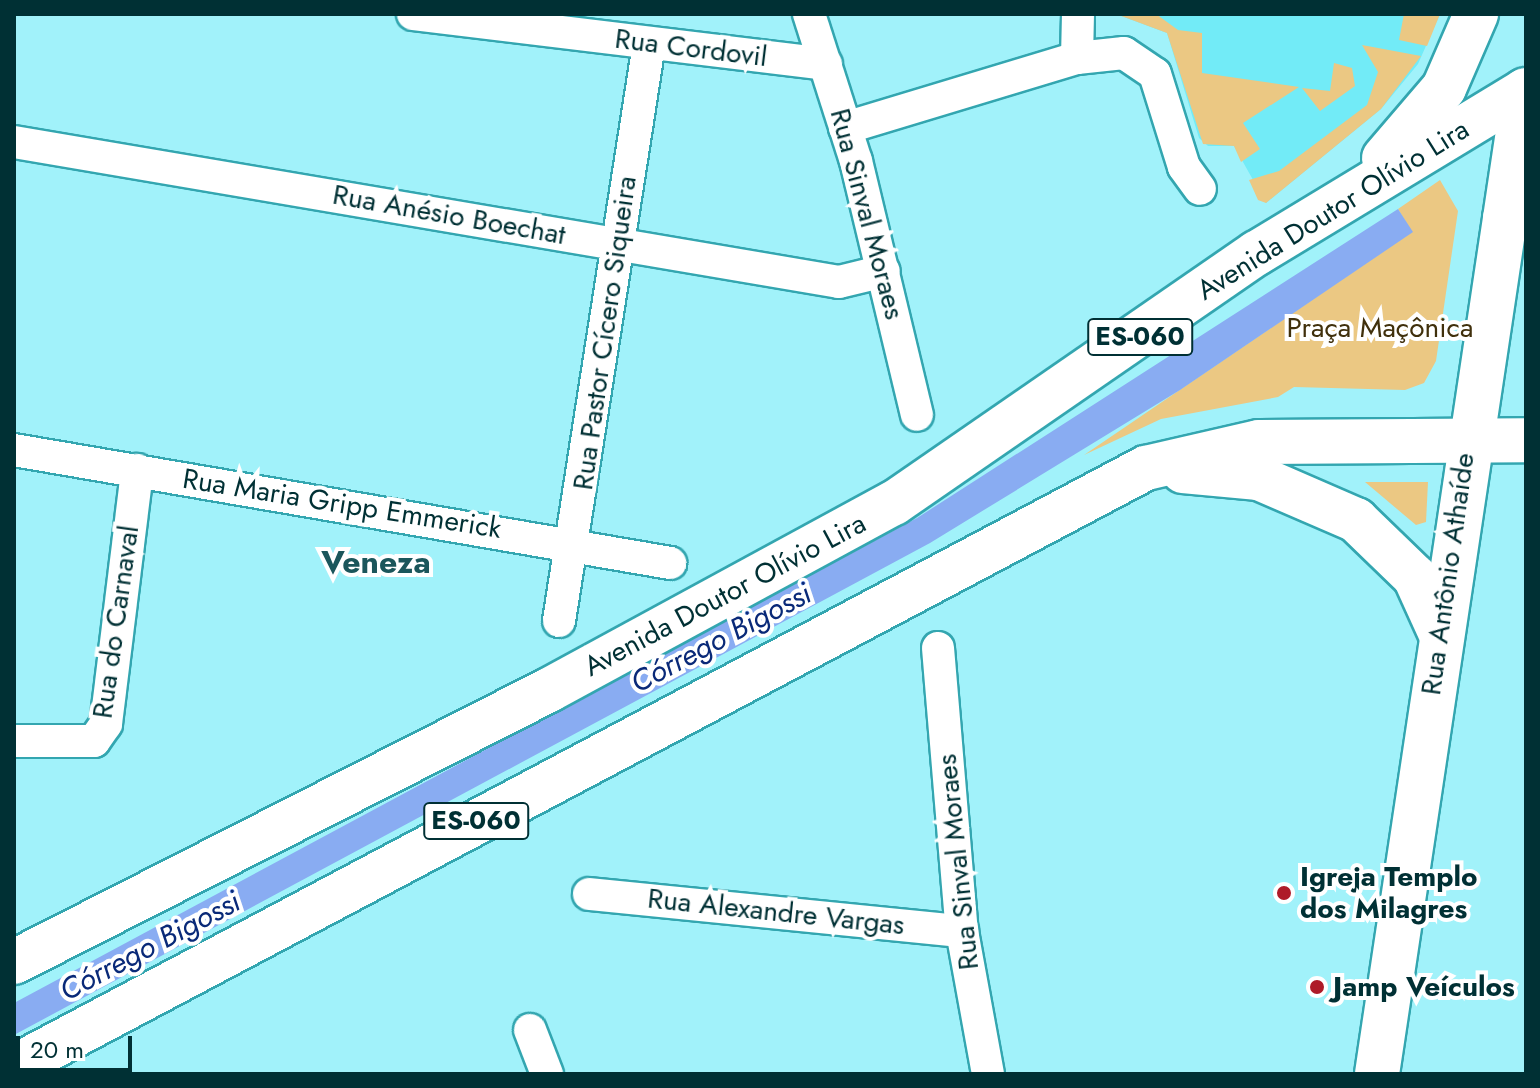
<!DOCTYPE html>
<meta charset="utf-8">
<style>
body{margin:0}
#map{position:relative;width:1540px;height:1088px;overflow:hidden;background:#a1f2fa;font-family:Jost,sans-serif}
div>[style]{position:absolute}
.built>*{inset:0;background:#72ebf7}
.green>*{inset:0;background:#ebc883}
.water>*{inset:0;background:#89acf2}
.roads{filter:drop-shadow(2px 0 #33a6b0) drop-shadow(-2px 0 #33a6b0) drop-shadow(0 2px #33a6b0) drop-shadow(0 -2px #33a6b0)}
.minor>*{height:32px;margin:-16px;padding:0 16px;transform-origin:16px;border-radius:16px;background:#fff}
.secondary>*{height:44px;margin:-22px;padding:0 22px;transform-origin:22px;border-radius:22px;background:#fff}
.primary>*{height:44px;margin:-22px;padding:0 22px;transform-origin:22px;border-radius:22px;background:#fff}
.dots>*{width:22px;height:22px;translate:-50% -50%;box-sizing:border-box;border:4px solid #fff;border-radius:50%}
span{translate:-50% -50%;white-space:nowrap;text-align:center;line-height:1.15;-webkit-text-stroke:8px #fff;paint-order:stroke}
.shield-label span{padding:2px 6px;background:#fff;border:2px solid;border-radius:6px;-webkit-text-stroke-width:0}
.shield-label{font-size:26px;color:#003034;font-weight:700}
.street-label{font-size:28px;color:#003034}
.park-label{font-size:28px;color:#40300c}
.poi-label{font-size:28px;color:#003034;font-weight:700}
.left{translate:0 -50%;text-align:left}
.water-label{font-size:30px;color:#092978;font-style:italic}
.quarter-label{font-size:32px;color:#1b565b;font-weight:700}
.frame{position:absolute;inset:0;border:16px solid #003034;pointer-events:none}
.scale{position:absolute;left:16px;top:1036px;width:116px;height:36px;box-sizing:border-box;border:4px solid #003034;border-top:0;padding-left:10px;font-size:24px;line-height:28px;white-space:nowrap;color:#003034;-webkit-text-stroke:6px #fff;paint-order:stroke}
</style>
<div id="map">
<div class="built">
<div style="clip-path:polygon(1116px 14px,1440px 14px,1418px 64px,1381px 109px,1266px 203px,1234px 146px,1208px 146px,1199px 138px,1167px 33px)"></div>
</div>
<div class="green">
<div style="clip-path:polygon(1116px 14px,1156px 14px,1178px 30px,1202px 33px,1202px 73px,1299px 87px,1243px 123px,1260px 149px,1241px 162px,1234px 146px,1203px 144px,1167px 33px)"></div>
<div style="clip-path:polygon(1404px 14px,1440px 14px,1427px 46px,1399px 40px)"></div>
<div style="clip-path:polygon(1362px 45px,1421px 56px,1381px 109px,1266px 203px,1258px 200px,1249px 180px,1279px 171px,1367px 105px,1378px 72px)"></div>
<div style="clip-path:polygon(1334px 63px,1352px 68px,1355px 86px,1320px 111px,1302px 88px,1330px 91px)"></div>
<div style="clip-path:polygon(1440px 180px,1458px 211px,1436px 361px,1424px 383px,1405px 390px,1294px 387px,1278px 397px,1161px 419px,1084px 455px,1412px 232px,1398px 209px)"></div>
<div style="clip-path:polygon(1365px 482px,1428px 482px,1426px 522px,1416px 525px)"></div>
</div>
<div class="water">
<div style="clip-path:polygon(1398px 209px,1413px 232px,1180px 390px,930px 543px,14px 1035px,14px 1003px,917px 518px)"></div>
</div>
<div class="roads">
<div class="minor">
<div style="left:413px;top:14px;width:416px;rotate:6.9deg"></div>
<div style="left:809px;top:14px;width:154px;rotate:72.3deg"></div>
<div style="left:856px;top:161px;width:261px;rotate:76.5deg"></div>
<div style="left:1077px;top:58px;width:44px;rotate:-88.7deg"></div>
<div style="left:845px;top:128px;width:242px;rotate:-16.8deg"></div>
<div style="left:1077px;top:58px;width:47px;rotate:-6.1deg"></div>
<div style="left:1124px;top:53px;width:37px;rotate:34deg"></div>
<div style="left:1155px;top:74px;width:97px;rotate:72.7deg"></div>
<div style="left:1184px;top:167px;width:27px;rotate:54deg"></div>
<div style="left:14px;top:142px;width:837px;rotate:9.63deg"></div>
<div style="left:839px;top:282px;width:46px;rotate:-13.7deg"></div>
<div style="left:14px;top:450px;width:666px;rotate:9.77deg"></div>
<div style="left:559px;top:621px;width:584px;rotate:-81.13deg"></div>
<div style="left:938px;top:648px;width:284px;rotate:85.2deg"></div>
<div style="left:962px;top:931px;width:145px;rotate:79.7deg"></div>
<div style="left:14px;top:741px;width:80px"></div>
<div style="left:94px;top:741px;width:21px;rotate:-55deg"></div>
<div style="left:106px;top:724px;width:256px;rotate:-83deg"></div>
<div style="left:589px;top:894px;width:375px;rotate:5.7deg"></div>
<div style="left:530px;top:1030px;width:47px;rotate:68.9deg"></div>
</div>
<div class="secondary">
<div style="left:1377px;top:1074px;width:994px;rotate:-81.49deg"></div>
</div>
<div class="primary">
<div style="left:1384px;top:158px;width:92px;rotate:-49.4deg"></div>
<div style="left:1444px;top:88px;width:81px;rotate:-66.6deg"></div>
<div style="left:1505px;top:218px;width:41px;rotate:-59deg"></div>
<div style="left:1183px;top:471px;width:76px;rotate:5.3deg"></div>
<div style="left:1259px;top:478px;width:106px;rotate:23.4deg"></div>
<div style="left:1356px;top:520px;width:82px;rotate:44deg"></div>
<div style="left:1415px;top:577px;width:60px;rotate:65.6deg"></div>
<div style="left:14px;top:962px;width:600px;rotate:-26.95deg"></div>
<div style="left:549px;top:690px;width:392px;rotate:-28.5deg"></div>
<div style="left:894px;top:503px;width:441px;rotate:-34.6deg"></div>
<div style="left:1257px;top:253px;width:315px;rotate:-31.2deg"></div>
<div style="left:14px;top:1067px;width:1281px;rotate:-27.89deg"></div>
<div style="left:1146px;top:468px;width:116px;rotate:-13deg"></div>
<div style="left:1259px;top:442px;width:267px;rotate:-0.4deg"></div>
</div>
</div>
<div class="dots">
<div style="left:1284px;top:893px;background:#ae1b28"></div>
<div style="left:1317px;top:987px;background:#ae1b28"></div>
</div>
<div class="shield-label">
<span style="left:1140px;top:337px">ES-060</span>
<span style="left:476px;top:821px">ES-060</span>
</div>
<div class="street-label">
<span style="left:691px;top:48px;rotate:7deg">Rua Cordovil</span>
<span style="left:1333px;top:210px;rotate:-32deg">Avenida Doutor Olívio Lira</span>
<span style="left:867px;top:214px;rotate:75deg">Rua Sinval Moraes</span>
<span style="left:449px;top:215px;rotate:10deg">Rua Anésio Boechat</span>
<span style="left:605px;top:333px;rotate:-82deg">Rua Pastor Cícero Siqueira</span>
<span style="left:342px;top:504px;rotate:9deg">Rua Maria Gripp Emmerick</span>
<span style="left:1448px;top:574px;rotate:-82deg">Rua Antônio Athaíde</span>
<span style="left:725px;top:595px;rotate:-28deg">Avenida Doutor Olívio Lira</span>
<span style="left:116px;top:622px;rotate:-82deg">Rua do Carnaval</span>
<span style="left:958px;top:862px;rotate:-96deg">Rua Sinval Moraes</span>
<span style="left:776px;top:912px;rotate:6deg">Rua Alexandre Vargas</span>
</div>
<div class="park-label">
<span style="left:1380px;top:328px">Praça Maçônica</span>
</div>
<div class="poi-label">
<span class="left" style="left:1300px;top:893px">Igreja Templo<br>dos Milagres</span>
<span class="left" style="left:1333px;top:987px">Jamp Veículos</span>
</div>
<div class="water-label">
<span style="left:721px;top:638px;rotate:-28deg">Córrego Bigossi</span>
<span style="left:150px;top:946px;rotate:-28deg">Córrego Bigossi</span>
</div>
<div class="quarter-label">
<span style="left:376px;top:562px">Veneza</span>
</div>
<div class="frame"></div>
<div class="scale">20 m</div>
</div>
